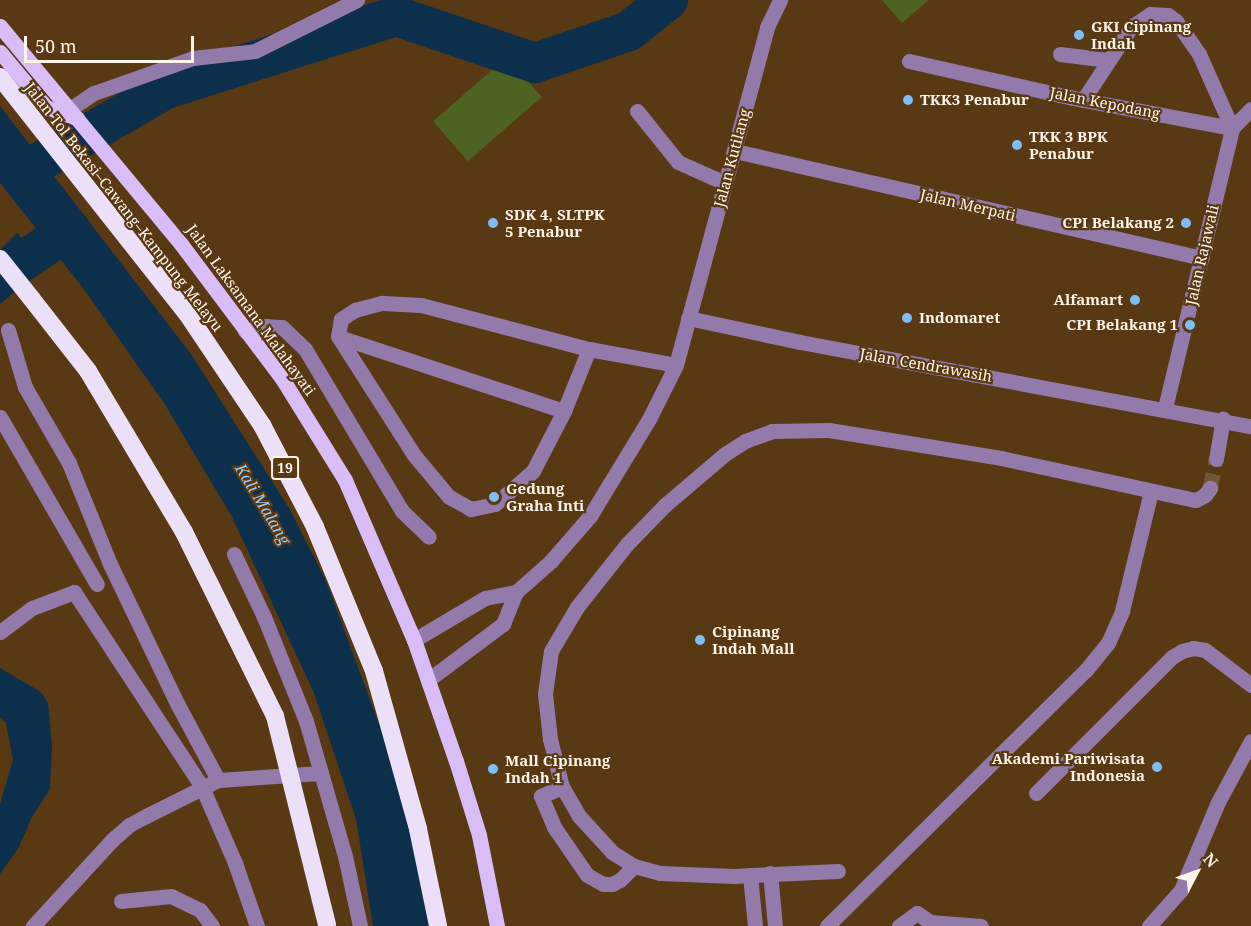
<!DOCTYPE html>
<meta charset="utf-8">
<style>
body{margin:0}
#map{position:relative;width:1251px;height:926px;overflow:hidden;background:#593913;font-family:"Noto Serif",serif}
div>[style]{position:absolute}
.green>*{inset:0;background:#4c6324;transform-origin:0 0}
.water>*{inset:0;background:#0c2f4b}
.river>*{height:40px;margin:-20px;padding:0 20px;transform-origin:20px;border-radius:20px;background:#0c2f4b}
.minor-tunnel>*{height:15px;margin-top:-7.5px;transform-origin:0;background:repeating-linear-gradient(90deg,#725533 0 15px,transparent 0 23px)}
.minor>*{height:15px;margin:-7.5px;padding:0 7.5px;transform-origin:7.5px;border-radius:7.5px;background:#927bab}
.major>*{height:15px;margin:-7.5px;padding:0 7.5px;transform-origin:7.5px;border-radius:7.5px;background:#d9bdf7}
.highway>*{height:18px;margin:-9px;padding:0 9px;transform-origin:9px;border-radius:9px;background:#ebe0f8}
.highway-bridge>*{height:18px;margin:-9px;padding:0 9px;transform-origin:9px;border-radius:9px;background:#ebe0f8}
.dots>*{width:16px;height:16px;translate:-50% -50%;box-sizing:border-box;border:3px solid #593913;border-radius:50%}
span{translate:-50% -50%;white-space:nowrap;text-align:center;line-height:1.15;-webkit-text-stroke:4.5px #593913;paint-order:stroke}
.shield-label span{padding:2px 4px;background:#593913;border:2px solid;border-radius:4px;-webkit-text-stroke-width:0}
.shield-label{font-size:14px;color:#fdf3e9;font-weight:700}
.poi-label{font-size:15px;color:#fdf3e9;font-weight:700}
.left{translate:0 -50%;text-align:left}
.right{translate:-100% -50%;text-align:right}
.street-label{font-size:15px;color:#fdf3e9}
.water-label{font-size:16px;color:#99cbf8;font-style:italic}
.north{position:absolute;left:1167px;top:842px;width:60px;height:60px;-webkit-text-stroke:4px #593913;paint-order:stroke;rotate:49deg;font-size:16px;font-weight:700;line-height:24px;text-align:center;color:#fdf3e9}
.north::after{content:'';display:block;margin:auto;width:21px;height:27px;background:#fdf3e9;clip-path:polygon(50% 0,100% 100%,50% 72%,0 100%)}
.scale{position:absolute;left:24px;top:36px;width:170px;height:27px;box-sizing:border-box;border:3px solid #fdf3e9;border-top:0;padding-left:8px;font-size:18px;line-height:21px;white-space:nowrap;color:#fdf3e9;-webkit-text-stroke:4px #593913;paint-order:stroke}
</style>
<div id="map">
<div class="green">
<div style="clip-path:polygon(882px 0,929px 0,902px 23px)"></div>
<div style="left:507px;top:57px;width:53px;height:98px;rotate:49deg"></div>
</div>
<div class="water">
<div style="clip-path:polygon(0 106px,191px 354px,289px 508px,326px 581px,389px 751px,420px 872px,429px 926px,373px 926px,356px 819px,314px 693px,232px 517px,164px 403px,83px 288px,0 183px)"></div>
<div style="clip-path:polygon(17px 233px,45px 267px,0 304px,0 250px)"></div>
<div style="clip-path:polygon(0 668px,41px 692px,48px 703px,52px 745px,50px 789px,31px 819px,19px 847px,0 874px,0 804px,13px 760px,6px 723px,0 717px)"></div>
</div>
<div class="river">
<div style="left:24px;top:171px;width:164px;rotate:-30deg"></div>
<div style="left:166px;top:89px;width:241px;rotate:-17.6deg"></div>
<div style="left:396px;top:16px;width:147px;rotate:18.7deg"></div>
<div style="left:535px;top:63px;width:99px;rotate:-18.8deg"></div>
<div style="left:629px;top:31px;width:50px;rotate:-38.5deg"></div>
<div style="left:0;top:277px;width:85px;rotate:-34.4deg"></div>
</div>
<div class="minor-tunnel">
<div style="left:1210px;top:488px;width:30px;rotate:-78deg"></div>
</div>
<div class="minor">
<div style="left:1060px;top:54px;width:48px;rotate:7.1deg"></div>
<div style="left:909px;top:61px;width:168px;rotate:12.7deg"></div>
<div style="left:1073px;top:98px;width:162px;rotate:10.7deg"></div>
<div style="left:1083px;top:100px;width:87px;rotate:-56.7deg"></div>
<div style="left:1131px;top:27px;width:23px;rotate:-34deg"></div>
<div style="left:1150px;top:14px;width:18px;rotate:3deg"></div>
<div style="left:1168px;top:15px;width:10px;rotate:37deg"></div>
<div style="left:1176px;top:21px;width:40px;rotate:55.1deg"></div>
<div style="left:1199px;top:54px;width:81px;rotate:66deg"></div>
<div style="left:70px;top:109px;width:29px;rotate:-34deg"></div>
<div style="left:94px;top:93px;width:105px;rotate:-19.5deg"></div>
<div style="left:193px;top:58px;width:62px;rotate:-6.4deg"></div>
<div style="left:255px;top:51px;width:114px;rotate:-26.6deg"></div>
<div style="left:637px;top:111px;width:65px;rotate:51.2deg"></div>
<div style="left:678px;top:162px;width:51px;rotate:24.1deg"></div>
<div style="left:735px;top:151px;width:479px;rotate:12.9deg"></div>
<div style="left:688px;top:318px;width:115px;rotate:12.1deg"></div>
<div style="left:800px;top:342px;width:459px;rotate:10.6deg"></div>
<div style="left:8px;top:330px;width:59px;rotate:73.4deg"></div>
<div style="left:25px;top:387px;width:88px;rotate:59.9deg"></div>
<div style="left:69px;top:463px;width:109px;rotate:67.9deg"></div>
<div style="left:110px;top:564px;width:157px;rotate:64.3deg"></div>
<div style="left:178px;top:705px;width:85px;rotate:61.9deg"></div>
<div style="left:245px;top:331px;width:22px;rotate:-13deg"></div>
<div style="left:266px;top:326px;width:16px;rotate:4deg"></div>
<div style="left:282px;top:327px;width:32px;rotate:44deg"></div>
<div style="left:305px;top:349px;width:189px;rotate:59.1deg"></div>
<div style="left:402px;top:511px;width:37px;rotate:44deg"></div>
<div style="left:339px;top:337px;width:237px;rotate:18.2deg"></div>
<div style="left:589px;top:349px;width:67px;rotate:112deg"></div>
<div style="left:564px;top:411px;width:68px;rotate:117.3deg"></div>
<div style="left:533px;top:471px;width:50px;rotate:139deg"></div>
<div style="left:495px;top:504px;width:25px;rotate:168deg"></div>
<div style="left:471px;top:509px;width:25px;rotate:-151deg"></div>
<div style="left:449px;top:497px;width:55px;rotate:-129.8deg"></div>
<div style="left:414px;top:455px;width:141px;rotate:-122.6deg"></div>
<div style="left:338px;top:336px;width:17px;rotate:-80deg"></div>
<div style="left:341px;top:319px;width:17px;rotate:-33deg"></div>
<div style="left:355px;top:310px;width:28px;rotate:-15deg"></div>
<div style="left:382px;top:303px;width:39px;rotate:3deg"></div>
<div style="left:421px;top:305px;width:174px;rotate:14.7deg"></div>
<div style="left:589px;top:349px;width:88px;rotate:10.4deg"></div>
<div style="left:1165px;top:408px;width:288px;rotate:-76.5deg"></div>
<div style="left:1232px;top:128px;width:27px;rotate:-45deg"></div>
<div style="left:0;top:417px;width:193px;rotate:59.9deg"></div>
<div style="left:1216px;top:459px;width:41px;rotate:-80.1deg"></div>
<div style="left:234px;top:554px;width:70px;rotate:64.5deg"></div>
<div style="left:264px;top:617px;width:112px;rotate:68deg"></div>
<div style="left:306px;top:721px;width:141px;rotate:73.9deg"></div>
<div style="left:345px;top:856px;width:72px;rotate:77.9deg"></div>
<div style="left:0;top:632px;width:40px;rotate:-37deg"></div>
<div style="left:32px;top:608px;width:45px;rotate:-20.9deg"></div>
<div style="left:74px;top:592px;width:233px;rotate:56.7deg"></div>
<div style="left:202px;top:787px;width:83px;rotate:66.5deg"></div>
<div style="left:235px;top:863px;width:67px;rotate:70.8deg"></div>
<div style="left:414px;top:640px;width:82px;rotate:-30.6deg"></div>
<div style="left:485px;top:598px;width:32px;rotate:-11deg"></div>
<div style="left:516px;top:592px;width:47px;rotate:-41.5deg"></div>
<div style="left:551px;top:561px;width:60px;rotate:-49.1deg"></div>
<div style="left:590px;top:516px;width:114px;rotate:-58.7deg"></div>
<div style="left:649px;top:419px;width:60px;rotate:-63.4deg"></div>
<div style="left:676px;top:365px;width:350px;rotate:-74.9deg"></div>
<div style="left:767px;top:27px;width:30px;rotate:-64deg"></div>
<div style="left:428px;top:680px;width:94px;rotate:-36.7deg"></div>
<div style="left:503px;top:624px;width:35px;rotate:-68deg"></div>
<div style="left:562px;top:787px;width:23px;rotate:157deg"></div>
<div style="left:541px;top:796px;width:34px;rotate:67deg"></div>
<div style="left:554px;top:827px;width:58px;rotate:55.5deg"></div>
<div style="left:587px;top:875px;width:18px;rotate:29deg"></div>
<div style="left:603px;top:884px;width:9px"></div>
<div style="left:612px;top:884px;width:9px;rotate:-27deg"></div>
<div style="left:620px;top:880px;width:20px;rotate:-45deg"></div>
<div style="left:1036px;top:793px;width:192px;rotate:-45deg"></div>
<div style="left:1172px;top:657px;width:12px;rotate:-31deg"></div>
<div style="left:1182px;top:651px;width:11px;rotate:-15deg"></div>
<div style="left:1193px;top:648px;width:12px;rotate:9deg"></div>
<div style="left:1205px;top:650px;width:58px;rotate:37.3deg"></div>
<div style="left:838px;top:871px;width:105px;rotate:177.3deg"></div>
<div style="left:733px;top:876px;width:73px;rotate:-177.6deg"></div>
<div style="left:660px;top:873px;width:27px;rotate:-165deg"></div>
<div style="left:634px;top:866px;width:26px;rotate:-148deg"></div>
<div style="left:612px;top:852px;width:49px;rotate:-132.5deg"></div>
<div style="left:579px;top:816px;width:34px;rotate:-120deg"></div>
<div style="left:562px;top:787px;width:49px;rotate:-104deg"></div>
<div style="left:550px;top:739px;width:45px;rotate:-96.3deg"></div>
<div style="left:545px;top:694px;width:43px;rotate:-82.1deg"></div>
<div style="left:551px;top:651px;width:51px;rotate:-59.4deg"></div>
<div style="left:577px;top:607px;width:80px;rotate:-51.6deg"></div>
<div style="left:627px;top:544px;width:54px;rotate:-45.7deg"></div>
<div style="left:665px;top:505px;width:79px;rotate:-40.4deg"></div>
<div style="left:725px;top:454px;width:24px;rotate:-33deg"></div>
<div style="left:745px;top:441px;width:29px;rotate:-20deg"></div>
<div style="left:772px;top:431px;width:57px;rotate:-1deg"></div>
<div style="left:829px;top:430px;width:174px;rotate:9.2deg"></div>
<div style="left:1001px;top:458px;width:199px;rotate:12.2deg"></div>
<div style="left:1196px;top:500px;width:10px;rotate:-29deg"></div>
<div style="left:1205px;top:495px;width:9px;rotate:-54deg"></div>
<div style="left:770px;top:873px;width:53px;rotate:84.6deg"></div>
<div style="left:750px;top:875px;width:51px;rotate:84.4deg"></div>
<div style="left:121px;top:901px;width:50px;rotate:-5.7deg"></div>
<div style="left:171px;top:896px;width:32px;rotate:26deg"></div>
<div style="left:200px;top:910px;width:20px;rotate:53deg"></div>
<div style="left:33px;top:926px;width:117px;rotate:-47.4deg"></div>
<div style="left:112px;top:840px;width:23px;rotate:-41deg"></div>
<div style="left:129px;top:825px;width:19px;rotate:-28deg"></div>
<div style="left:146px;top:816px;width:80px;rotate:-26.6deg"></div>
<div style="left:218px;top:780px;width:103px;rotate:-3.9deg"></div>
<div style="left:827px;top:926px;width:364px;rotate:-44.7deg"></div>
<div style="left:1086px;top:670px;width:35px;rotate:-51deg"></div>
<div style="left:1108px;top:643px;width:35px;rotate:-66deg"></div>
<div style="left:1122px;top:611px;width:123px;rotate:-76.4deg"></div>
<div style="left:899px;top:926px;width:22px;rotate:-36deg"></div>
<div style="left:917px;top:913px;width:16px;rotate:35deg"></div>
<div style="left:930px;top:922px;width:51px;rotate:4.5deg"></div>
<div style="left:1149px;top:926px;width:48px;rotate:-48.4deg"></div>
<div style="left:1181px;top:890px;width:95px;rotate:-67.2deg"></div>
<div style="left:1218px;top:802px;width:69px;rotate:-61.6deg"></div>
</div>
<div class="major">
<div style="left:0;top:26px;width:283px;rotate:50.3deg"></div>
<div style="left:181px;top:244px;width:170px;rotate:53.1deg"></div>
<div style="left:283px;top:380px;width:118px;rotate:58.2deg"></div>
<div style="left:345px;top:480px;width:174px;rotate:66.7deg"></div>
<div style="left:414px;top:640px;width:128px;rotate:70.9deg"></div>
<div style="left:456px;top:761px;width:77px;rotate:72.7deg"></div>
<div style="left:479px;top:835px;width:93px;rotate:78.8deg"></div>
<div style="left:0;top:52px;width:72px;rotate:50.1deg"></div>
<div style="left:46px;top:107px;width:33px;rotate:20deg"></div>
</div>
<div class="highway">
<div style="left:0;top:77px;width:303px;rotate:51.7deg"></div>
<div style="left:188px;top:315px;width:133px;rotate:56.1deg"></div>
<div style="left:262px;top:425px;width:115px;rotate:62.5deg"></div>
<div style="left:315px;top:527px;width:156px;rotate:67.7deg"></div>
<div style="left:374px;top:671px;width:164px;rotate:74.4deg"></div>
<div style="left:418px;top:829px;width:99px;rotate:78.3deg"></div>
<div style="left:0;top:259px;width:50px;rotate:51.5deg"></div>
</div>
<div class="highway-bridge">
<div style="left:31px;top:298px;width:93px;rotate:52deg"></div>
<div style="left:88px;top:371px;width:187px;rotate:59.2deg"></div>
<div style="left:184px;top:532px;width:205px;rotate:63.7deg"></div>
<div style="left:275px;top:716px;width:215px;rotate:76deg"></div>
</div>
<div class="dots">
<div style="left:1079px;top:35px;background:#7cbef9"></div>
<div style="left:908px;top:100px;background:#7cbef9"></div>
<div style="left:1017px;top:145px;background:#7cbef9"></div>
<div style="left:493px;top:223px;background:#7cbef9"></div>
<div style="left:1186px;top:223px;background:#7cbef9"></div>
<div style="left:1135px;top:300px;background:#7cbef9"></div>
<div style="left:907px;top:318px;background:#7cbef9"></div>
<div style="left:1190px;top:325px;background:#7cbef9"></div>
<div style="left:494px;top:497px;background:#7cbef9"></div>
<div style="left:700px;top:640px;background:#7cbef9"></div>
<div style="left:1157px;top:767px;background:#7cbef9"></div>
<div style="left:493px;top:769px;background:#7cbef9"></div>
</div>
<div class="shield-label">
<span style="left:285px;top:468px">19</span>
</div>
<div class="poi-label">
<span class="left" style="left:1091px;top:35px">GKI Cipinang<br>Indah</span>
<span class="left" style="left:920px;top:100px">TKK3 Penabur</span>
<span class="left" style="left:1029px;top:145px">TKK 3 BPK<br>Penabur</span>
<span class="left" style="left:505px;top:223px">SDK 4, SLTPK<br>5 Penabur</span>
<span class="right" style="left:1174px;top:223px">CPI Belakang 2</span>
<span class="right" style="left:1123px;top:300px">Alfamart</span>
<span class="left" style="left:919px;top:318px">Indomaret</span>
<span class="right" style="left:1178px;top:325px">CPI Belakang 1</span>
<span class="left" style="left:506px;top:497px">Gedung<br>Graha Inti</span>
<span class="left" style="left:712px;top:640px">Cipinang<br>Indah Mall</span>
<span class="right" style="left:1145px;top:767px">Akademi Pariwisata<br>Indonesia</span>
<span class="left" style="left:505px;top:769px">Mall Cipinang<br>Indah 1</span>
</div>
<div class="street-label">
<span style="left:1105px;top:103px;rotate:11deg">Jalan Kepodang</span>
<span style="left:732px;top:158px;rotate:-75deg">Jalan Kutilang</span>
<span style="left:968px;top:205px;rotate:13deg">Jalan Merpati</span>
<span style="left:124px;top:207px;rotate:52deg">Jalan Tol Bekasi–Cawang–Kampung Melayu</span>
<span style="left:1202px;top:255px;rotate:-77deg">Jalan Rajawali</span>
<span style="left:251px;top:310px;rotate:54deg">Jalan Laksamana Malahayati</span>
<span style="left:926px;top:365px;rotate:10deg">Jalan Cendrawasih</span>
</div>
<div class="water-label">
<span style="left:263px;top:504px;rotate:59deg">Kali Malang</span>
</div>
<div class="north">N</div>
<div class="scale">50 m</div>
</div>
